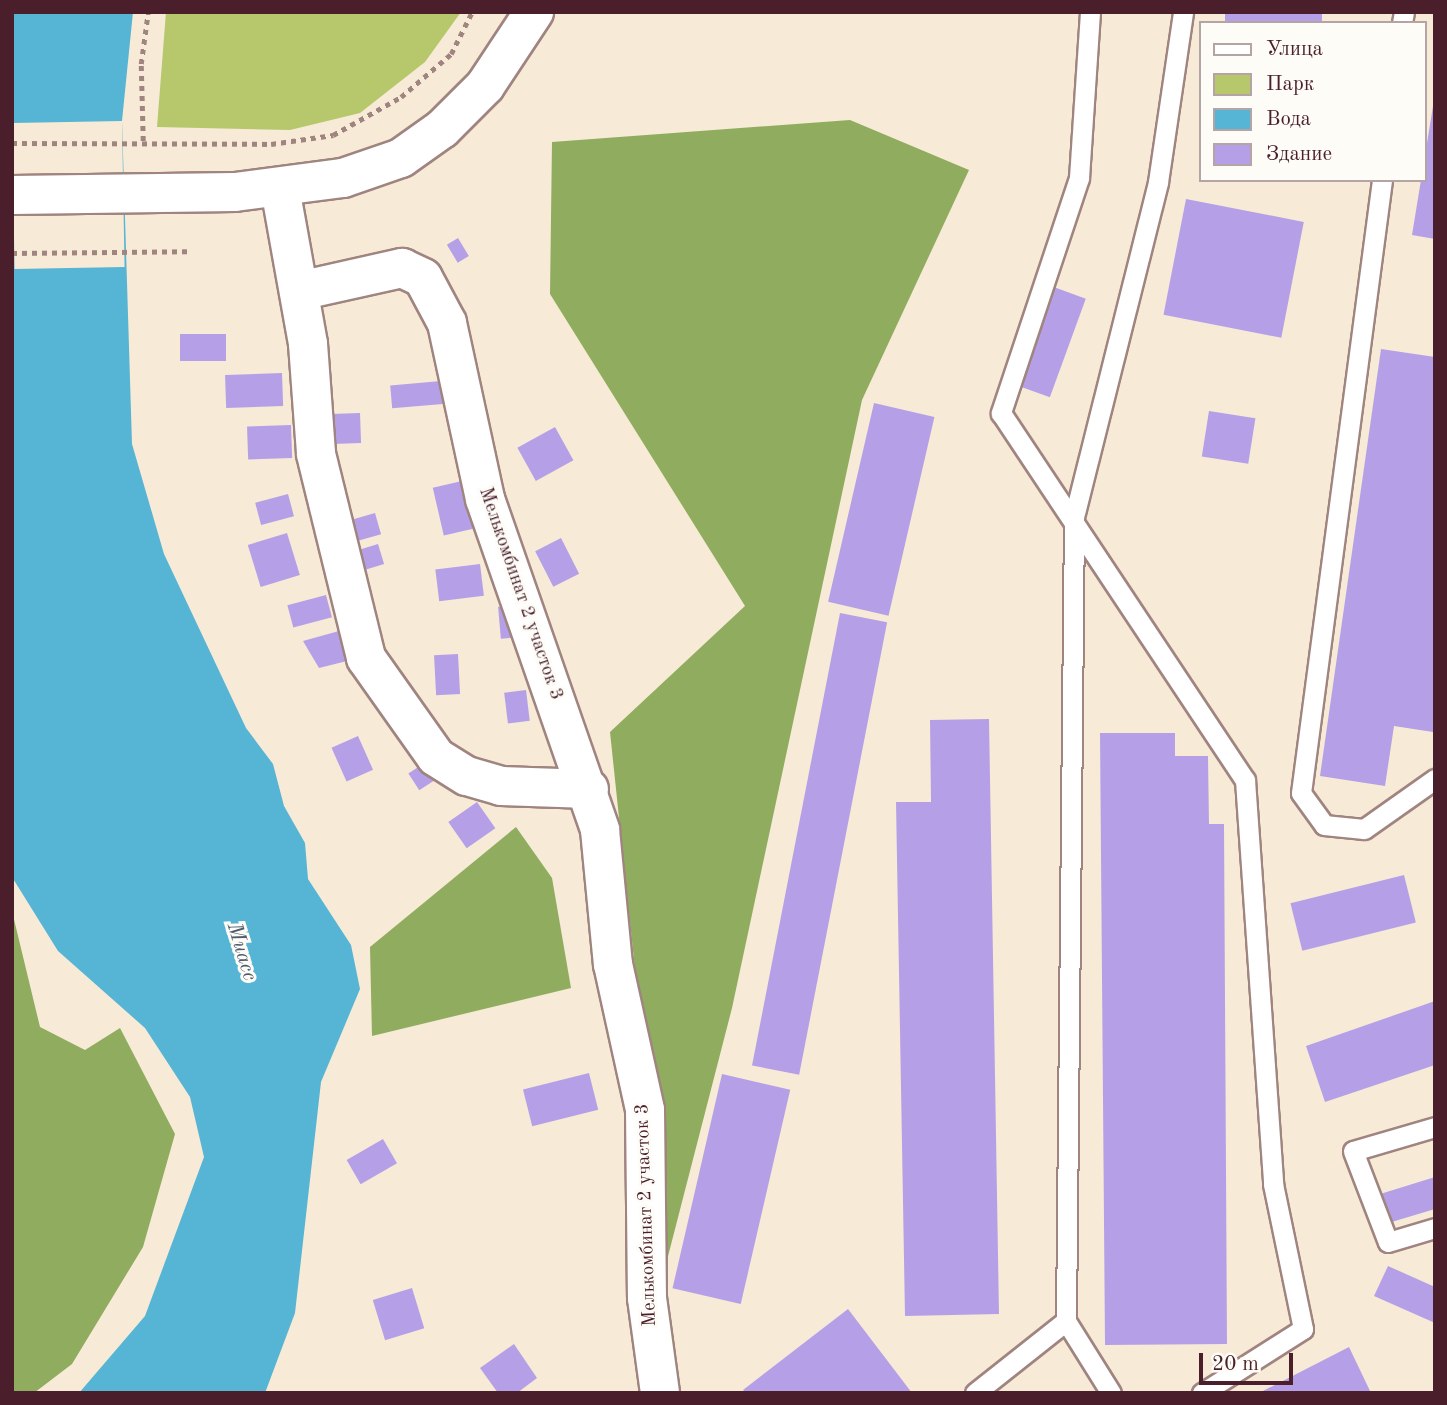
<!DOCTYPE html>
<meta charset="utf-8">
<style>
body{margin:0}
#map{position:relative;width:1447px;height:1405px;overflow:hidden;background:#f7ead6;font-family:"Old Standard TT",serif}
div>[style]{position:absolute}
.green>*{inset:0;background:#b6c86b}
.forest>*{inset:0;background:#90ac5f}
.water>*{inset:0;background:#56b4d4}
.pier>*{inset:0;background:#f7ead6;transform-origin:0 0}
.building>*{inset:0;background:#b5a0e7;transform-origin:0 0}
.path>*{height:4.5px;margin-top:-2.25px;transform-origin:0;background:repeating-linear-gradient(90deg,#a08480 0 5px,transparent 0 10px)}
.roads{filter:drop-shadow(2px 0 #a08480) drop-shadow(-2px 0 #a08480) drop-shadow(0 2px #a08480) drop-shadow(0 -2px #a08480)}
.lane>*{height:19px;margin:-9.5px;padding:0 9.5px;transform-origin:9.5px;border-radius:9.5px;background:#fff}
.street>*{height:38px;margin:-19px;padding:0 19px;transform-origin:19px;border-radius:19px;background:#fff}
.secondary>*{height:38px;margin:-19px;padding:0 19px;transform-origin:19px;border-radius:19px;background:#fff}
span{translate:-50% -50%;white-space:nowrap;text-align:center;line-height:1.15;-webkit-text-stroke:6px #fdfcf7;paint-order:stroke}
.street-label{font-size:19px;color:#4a1f2b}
.water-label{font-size:21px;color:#4f5b6f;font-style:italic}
.frame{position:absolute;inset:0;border:14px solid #4a1f2b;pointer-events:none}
.legend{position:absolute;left:1199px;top:21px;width:228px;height:161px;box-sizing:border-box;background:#fdfcf7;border:2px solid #b5a4a5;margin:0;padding:9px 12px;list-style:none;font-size:21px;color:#4a1f2b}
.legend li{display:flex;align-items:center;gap:14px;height:35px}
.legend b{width:35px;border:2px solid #b5a4a5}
.scale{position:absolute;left:1199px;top:1353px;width:94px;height:32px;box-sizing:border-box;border:4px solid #4a1f2b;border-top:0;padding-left:9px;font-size:21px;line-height:24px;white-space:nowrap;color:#4a1f2b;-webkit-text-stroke:5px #fdfcf7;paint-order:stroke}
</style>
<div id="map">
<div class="green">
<div style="clip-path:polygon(166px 12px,461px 12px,425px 62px,360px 113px,290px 130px,157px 127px)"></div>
</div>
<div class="forest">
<div style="clip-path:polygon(850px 120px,969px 170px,862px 400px,732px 1008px,666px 1264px,610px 732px,745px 606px,550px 294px,552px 142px)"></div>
<div style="clip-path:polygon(516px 827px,552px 878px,571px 988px,372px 1036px,370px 947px)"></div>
<div style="clip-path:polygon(12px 911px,40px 1027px,85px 1050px,120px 1028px,175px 1134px,143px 1247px,72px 1364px,34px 1393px,12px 1393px)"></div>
</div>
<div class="water">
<div style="clip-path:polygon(12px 12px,133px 12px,122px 121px,132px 444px,164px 554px,246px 728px,273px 764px,284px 806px,305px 843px,308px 879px,351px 945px,360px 989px,321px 1082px,295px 1313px,265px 1393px,79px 1393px,145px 1316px,204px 1157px,190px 1097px,145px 1028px,58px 951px,12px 877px)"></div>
</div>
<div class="pier">
<div style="left:122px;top:121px;width:146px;height:110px;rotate:89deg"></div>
</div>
<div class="building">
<div style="left:1225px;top:12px;width:97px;height:11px"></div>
<div style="clip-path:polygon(1435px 94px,1435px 239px,1412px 235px)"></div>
<div style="left:1186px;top:199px;width:120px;height:118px;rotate:11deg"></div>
<div style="left:458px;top:238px;width:21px;height:13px;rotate:59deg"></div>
<div style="left:1051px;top:286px;width:37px;height:105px;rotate:20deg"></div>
<div style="left:226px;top:334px;width:27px;height:46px;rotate:90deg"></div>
<div style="clip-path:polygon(1381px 349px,1435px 357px,1435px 720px,1433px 732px,1394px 726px,1385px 786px,1320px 776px)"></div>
<div style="left:282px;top:373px;width:33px;height:57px;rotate:88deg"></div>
<div style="left:441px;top:381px;width:23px;height:51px;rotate:85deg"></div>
<div style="left:874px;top:403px;width:62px;height:204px;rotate:13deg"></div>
<div style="left:1209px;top:411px;width:47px;height:46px;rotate:9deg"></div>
<div style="left:360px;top:413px;width:30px;height:36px;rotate:88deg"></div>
<div style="left:291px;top:425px;width:33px;height:44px;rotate:88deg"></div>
<div style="left:555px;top:427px;width:38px;height:43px;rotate:61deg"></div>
<div style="left:462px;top:481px;width:49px;height:30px;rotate:77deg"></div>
<div style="left:288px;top:494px;width:23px;height:34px;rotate:75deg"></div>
<div style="left:375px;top:513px;width:22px;height:35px;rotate:74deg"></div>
<div style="left:287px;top:533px;width:44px;height:41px;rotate:73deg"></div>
<div style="left:561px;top:538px;width:40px;height:29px;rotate:63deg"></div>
<div style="left:378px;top:544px;width:21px;height:29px;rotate:73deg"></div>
<div style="left:480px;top:564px;width:32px;height:45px;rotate:83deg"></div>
<div style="left:326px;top:595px;width:23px;height:40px;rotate:75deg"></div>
<div style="left:519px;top:605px;width:32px;height:21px;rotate:85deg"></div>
<div style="left:840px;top:613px;width:48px;height:461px;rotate:11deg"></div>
<div style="clip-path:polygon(339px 631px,347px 661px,319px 668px,303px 641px)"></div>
<div style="left:458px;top:654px;width:40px;height:24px;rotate:87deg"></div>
<div style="left:526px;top:690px;width:31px;height:22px;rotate:83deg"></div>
<div style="clip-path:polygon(989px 719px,999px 1314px,905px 1316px,896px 802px,931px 802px,930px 720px)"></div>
<div style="clip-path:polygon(1100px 733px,1175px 733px,1175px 756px,1208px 756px,1209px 824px,1224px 824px,1227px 1344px,1105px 1345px)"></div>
<div style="left:358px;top:736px;width:37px;height:29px;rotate:66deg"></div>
<div style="left:426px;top:762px;width:20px;height:21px;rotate:57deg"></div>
<div style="left:477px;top:802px;width:32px;height:35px;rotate:55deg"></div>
<div style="left:1404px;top:875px;width:49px;height:117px;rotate:76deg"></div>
<div style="clip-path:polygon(1435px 1001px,1435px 1065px,1325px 1102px,1306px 1046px)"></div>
<div style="left:589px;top:1073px;width:38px;height:68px;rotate:76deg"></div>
<div style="left:722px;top:1074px;width:70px;height:220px;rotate:13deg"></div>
<div style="left:383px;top:1139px;width:28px;height:42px;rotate:60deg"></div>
<div style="clip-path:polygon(1435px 1177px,1435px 1209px,1385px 1224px,1377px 1195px)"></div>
<div style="clip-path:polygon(1388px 1266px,1435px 1287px,1435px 1323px,1374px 1296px)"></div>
<div style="left:412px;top:1288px;width:42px;height:41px;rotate:73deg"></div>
<div style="clip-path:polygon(848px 1309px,912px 1393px,746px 1393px,743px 1390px)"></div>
<div style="clip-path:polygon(514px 1344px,537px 1378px,517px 1393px,498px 1393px,480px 1368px)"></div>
<div style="clip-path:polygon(1349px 1347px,1371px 1393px,1259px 1393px)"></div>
</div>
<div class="path">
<div style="left:143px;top:141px;width:77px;rotate:-91.5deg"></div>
<div style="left:141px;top:64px;width:52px;rotate:-82.3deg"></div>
<div style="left:12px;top:143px;width:259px;rotate:0.2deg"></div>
<div style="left:271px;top:144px;width:63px;rotate:-8.3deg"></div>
<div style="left:333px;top:135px;width:78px;rotate:-29.2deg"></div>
<div style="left:401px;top:97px;width:66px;rotate:-40.7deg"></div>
<div style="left:451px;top:54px;width:47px;rotate:-63.4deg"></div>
<div style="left:12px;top:253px;width:178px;rotate:-0.6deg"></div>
</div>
<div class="roads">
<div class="lane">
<div style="left:1090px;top:12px;width:166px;rotate:93.8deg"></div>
<div style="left:1079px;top:178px;width:248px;rotate:108.4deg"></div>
<div style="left:1001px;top:413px;width:441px;rotate:56.4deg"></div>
<div style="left:1245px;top:780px;width:405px;rotate:86deg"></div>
<div style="left:1273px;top:1184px;width:148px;rotate:78.3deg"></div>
<div style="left:1303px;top:1329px;width:120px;rotate:147.6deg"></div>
<div style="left:1402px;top:23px;width:11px;rotate:-80deg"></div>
<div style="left:1382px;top:180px;width:618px;rotate:97.53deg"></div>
<div style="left:1301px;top:793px;width:39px;rotate:54deg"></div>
<div style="left:1324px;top:825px;width:40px;rotate:5.7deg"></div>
<div style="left:1364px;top:829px;width:87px;rotate:-35.2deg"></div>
<div style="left:1435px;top:1127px;width:85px;rotate:163.7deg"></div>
<div style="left:1353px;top:1151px;width:97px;rotate:69deg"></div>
<div style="left:1388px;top:1242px;width:49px;rotate:-16.6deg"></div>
<div style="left:975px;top:1393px;width:116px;rotate:-38.4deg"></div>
<div style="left:1111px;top:1393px;width:85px;rotate:-122deg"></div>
<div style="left:1066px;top:1321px;width:804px;rotate:-89.43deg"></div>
<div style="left:1074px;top:517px;width:345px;rotate:-75.9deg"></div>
<div style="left:1158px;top:182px;width:172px;rotate:-81.6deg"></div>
</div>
<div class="street">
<div style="left:280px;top:188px;width:158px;rotate:79.8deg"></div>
<div style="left:308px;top:344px;width:110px;rotate:85.8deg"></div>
<div style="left:316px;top:454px;width:210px;rotate:76.2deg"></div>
<div style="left:366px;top:658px;width:121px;rotate:54.7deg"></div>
<div style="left:436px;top:757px;width:36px;rotate:32deg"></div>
<div style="left:467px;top:776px;width:35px;rotate:16deg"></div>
<div style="left:501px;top:786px;width:88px;rotate:2deg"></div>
<div style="left:299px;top:291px;width:106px;rotate:-12.6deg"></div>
<div style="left:402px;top:268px;width:23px;rotate:25deg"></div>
<div style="left:423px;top:278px;width:51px;rotate:61.9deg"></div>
<div style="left:447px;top:323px;width:180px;rotate:77.8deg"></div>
<div style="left:485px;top:499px;width:350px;rotate:70.8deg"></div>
<div style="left:600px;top:830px;width:135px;rotate:84.5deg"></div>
<div style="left:613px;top:964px;width:149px;rotate:77.6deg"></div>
<div style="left:645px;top:1110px;width:188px;rotate:89.4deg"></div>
<div style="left:647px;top:1298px;width:96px;rotate:82.2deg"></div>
</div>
<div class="secondary">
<div style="left:12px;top:195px;width:223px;rotate:-0.8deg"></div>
<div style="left:235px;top:192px;width:109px;rotate:-7.4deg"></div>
<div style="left:343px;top:178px;width:61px;rotate:-19deg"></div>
<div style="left:401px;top:158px;width:50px;rotate:-35.3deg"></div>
<div style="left:442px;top:129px;width:61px;rotate:-45deg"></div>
<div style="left:485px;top:86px;width:89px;rotate:-56.5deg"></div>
</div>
</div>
<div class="street-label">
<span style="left:520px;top:594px;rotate:71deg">Мелькомбинат 2 участок 3</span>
<span style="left:647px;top:1215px;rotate:-92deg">Мелькомбинат 2 участок 3</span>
</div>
<div class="water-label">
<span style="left:241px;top:952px;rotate:73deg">Миасс</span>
</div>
<div class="frame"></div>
<ul class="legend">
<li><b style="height:9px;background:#fff"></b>Улица</li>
<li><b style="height:19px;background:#b6c86b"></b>Парк</li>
<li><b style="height:19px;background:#56b4d4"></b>Вода</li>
<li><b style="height:19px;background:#b5a0e7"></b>Здание</li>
</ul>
<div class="scale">20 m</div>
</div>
